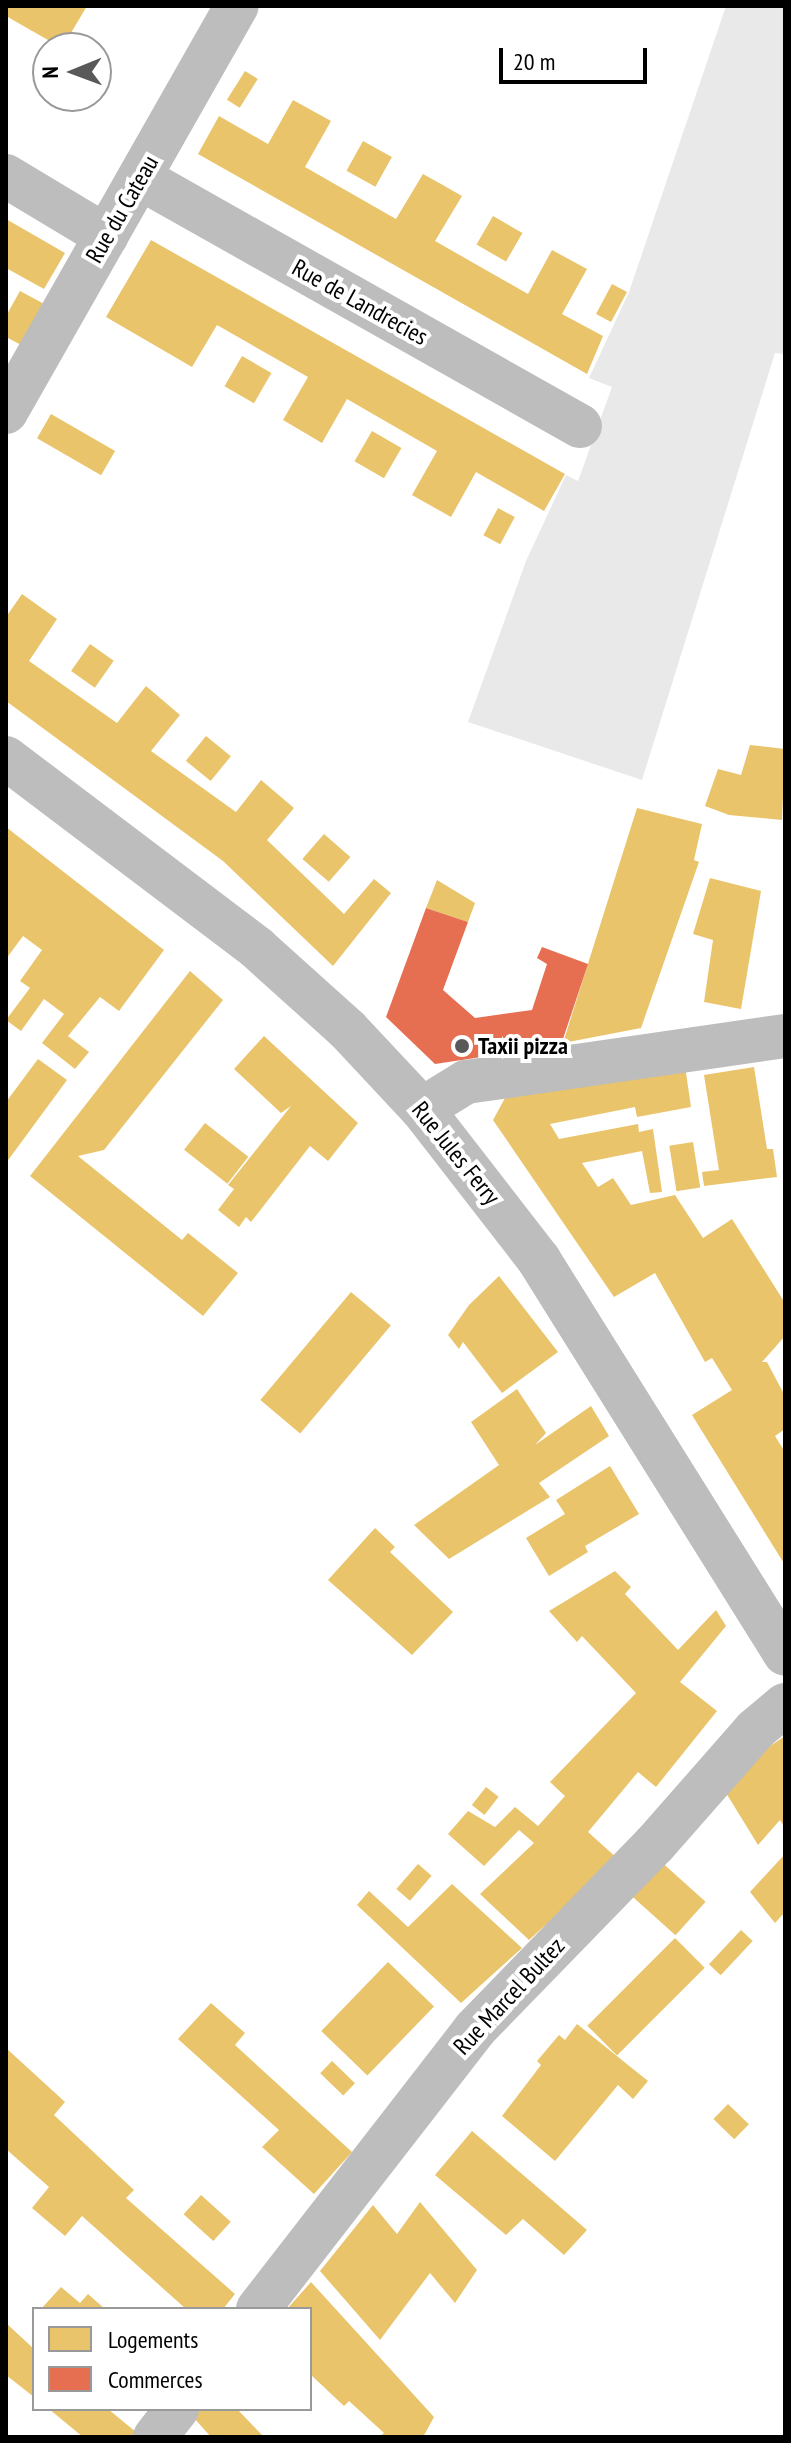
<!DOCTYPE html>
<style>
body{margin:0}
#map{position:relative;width:791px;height:2443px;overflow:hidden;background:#fff;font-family:"PT Sans Narrow",sans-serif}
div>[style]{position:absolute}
.green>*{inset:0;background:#e9e9e9}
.homes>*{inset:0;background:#e9c46a;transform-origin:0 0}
.shops>*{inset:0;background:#e76f51}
.minor>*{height:44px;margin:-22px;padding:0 22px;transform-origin:22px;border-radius:22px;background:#bdbdbd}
.dots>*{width:22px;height:22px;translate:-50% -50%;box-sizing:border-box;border:4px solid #fff;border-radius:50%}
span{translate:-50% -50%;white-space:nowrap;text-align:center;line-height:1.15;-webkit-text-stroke:8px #fff;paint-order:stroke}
.street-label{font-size:24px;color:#000}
.poi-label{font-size:24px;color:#000;font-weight:700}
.left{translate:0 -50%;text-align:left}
.frame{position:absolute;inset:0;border:8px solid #000;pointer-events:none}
.legend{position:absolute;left:32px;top:2307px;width:280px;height:104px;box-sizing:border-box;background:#fff;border:2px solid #999;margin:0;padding:10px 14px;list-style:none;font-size:24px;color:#000}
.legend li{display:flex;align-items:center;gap:16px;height:40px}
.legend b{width:40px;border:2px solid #999}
.north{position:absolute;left:32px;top:32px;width:80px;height:80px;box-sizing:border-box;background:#fff;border:2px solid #999;border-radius:50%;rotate:269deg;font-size:22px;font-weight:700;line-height:32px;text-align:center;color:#000}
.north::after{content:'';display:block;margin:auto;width:28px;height:36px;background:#595959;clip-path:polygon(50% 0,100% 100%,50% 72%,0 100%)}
.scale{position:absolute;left:499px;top:48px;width:148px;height:36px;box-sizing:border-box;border:4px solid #000;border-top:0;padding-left:10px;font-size:24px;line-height:28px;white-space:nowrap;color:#000;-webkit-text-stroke:6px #fff;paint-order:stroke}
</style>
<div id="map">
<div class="green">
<div style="clip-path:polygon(726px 6px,785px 6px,785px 354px,775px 353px,642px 780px,468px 722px,526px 561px,566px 475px,578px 481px,612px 387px,589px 378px,629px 292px)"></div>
</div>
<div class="homes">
<div style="clip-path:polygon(8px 6px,87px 6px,62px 48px,6px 16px)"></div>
<div style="left:245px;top:71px;width:15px;height:34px;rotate:32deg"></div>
<div style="clip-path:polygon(293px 100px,331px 121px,305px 167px,396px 219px,423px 174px,441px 184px,462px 196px,435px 241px,528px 294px,552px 250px,587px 269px,562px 314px,603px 336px,587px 374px,198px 154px,219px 116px,268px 144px)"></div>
<div style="left:363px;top:141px;width:33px;height:34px;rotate:29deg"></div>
<div style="left:493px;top:216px;width:34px;height:33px;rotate:30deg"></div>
<div style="clip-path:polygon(6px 219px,65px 253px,44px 289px,6px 268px)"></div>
<div style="clip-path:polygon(151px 240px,565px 474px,544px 511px,476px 472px,451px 517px,412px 495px,437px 451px,347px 399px,322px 443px,283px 420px,308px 377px,217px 325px,192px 367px,106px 317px)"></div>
<div style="left:612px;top:284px;width:17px;height:34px;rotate:28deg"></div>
<div style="clip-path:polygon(20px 291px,48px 306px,25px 347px,6px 337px,6px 316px)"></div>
<div style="left:242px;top:356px;width:34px;height:35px;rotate:30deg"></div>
<div style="left:51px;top:414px;width:74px;height:28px;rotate:30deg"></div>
<div style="left:372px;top:431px;width:34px;height:35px;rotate:30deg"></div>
<div style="left:498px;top:508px;width:19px;height:31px;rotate:28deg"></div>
<div style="clip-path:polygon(22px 594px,57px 619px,29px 661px,117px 723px,146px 686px,180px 715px,151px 751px,236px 812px,261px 780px,294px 808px,267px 840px,344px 914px,374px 879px,391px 893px,333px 966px,223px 861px,6px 701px,6px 617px)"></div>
<div style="left:90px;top:644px;width:29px;height:33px;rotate:35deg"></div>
<div style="left:206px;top:736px;width:32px;height:32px;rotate:39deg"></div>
<div style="clip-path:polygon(750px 745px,785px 749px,782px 820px,729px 815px,705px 806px,718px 769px,741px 775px)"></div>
<div style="clip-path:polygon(637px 808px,702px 824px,694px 860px,699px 862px,641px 1028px,563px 1043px)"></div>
<div style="clip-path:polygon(6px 827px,164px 950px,119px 1011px,100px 997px,68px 1036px,89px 1052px,75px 1069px,42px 1043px,64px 1014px,44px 999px,21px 1031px,6px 1020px,30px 988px,20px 981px,42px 950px,23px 936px,6px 959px)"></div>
<div style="left:324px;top:834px;width:35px;height:33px;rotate:41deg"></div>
<div style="clip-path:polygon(710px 878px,761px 891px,741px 1009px,704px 1002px,713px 940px,693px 934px)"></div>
<div style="clip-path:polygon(437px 880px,475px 903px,468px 922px,426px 908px)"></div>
<div style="clip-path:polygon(190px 971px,223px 1000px,104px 1150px,78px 1156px,182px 1240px,188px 1233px,238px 1273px,203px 1316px,30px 1176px)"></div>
<div style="clip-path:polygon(264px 1036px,358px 1123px,328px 1161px,310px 1146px,251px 1222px,246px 1217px,239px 1227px,218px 1210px,234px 1189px,228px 1185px,291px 1106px,281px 1113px,234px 1069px)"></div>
<div style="clip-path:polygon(38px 1059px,67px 1080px,6px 1163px,6px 1102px)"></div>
<div style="clip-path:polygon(685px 1066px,691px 1107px,637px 1117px,635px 1107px,550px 1124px,559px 1139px,638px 1124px,639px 1132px,653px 1129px,662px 1192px,650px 1193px,642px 1151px,582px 1163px,598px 1187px,613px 1178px,631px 1205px,675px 1195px,703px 1238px,732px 1219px,785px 1303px,785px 1336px,762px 1362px,767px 1362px,785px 1396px,785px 1429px,775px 1436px,785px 1452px,785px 1565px,692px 1415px,732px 1390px,712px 1358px,705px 1362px,655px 1273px,614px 1297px,493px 1120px,505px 1098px)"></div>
<div style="clip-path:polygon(754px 1067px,767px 1149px,773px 1149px,777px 1177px,704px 1186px,702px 1172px,719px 1170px,704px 1075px)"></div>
<div style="left:205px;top:1123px;width:55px;height:34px;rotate:38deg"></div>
<div style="left:693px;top:1142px;width:46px;height:24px;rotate:81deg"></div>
<div style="clip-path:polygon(499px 1276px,558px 1352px,502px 1393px,463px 1342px,459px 1349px,448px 1335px,469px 1305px)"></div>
<div style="left:351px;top:1292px;width:52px;height:141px;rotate:40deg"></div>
<div style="clip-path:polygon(517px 1389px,546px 1433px,535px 1445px,591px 1406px,609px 1436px,539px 1483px,550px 1497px,449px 1559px,414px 1525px,499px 1465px,471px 1422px)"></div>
<div style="clip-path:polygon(610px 1466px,639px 1514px,585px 1546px,588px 1552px,549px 1576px,526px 1538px,565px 1514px,556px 1500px)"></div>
<div style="clip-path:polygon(375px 1528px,395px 1547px,390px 1552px,453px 1612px,412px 1655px,328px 1580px)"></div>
<div style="clip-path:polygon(615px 1571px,631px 1587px,625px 1594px,678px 1650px,716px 1610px,726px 1626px,680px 1682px,717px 1711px,656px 1787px,638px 1772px,588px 1832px,618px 1859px,529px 1940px,480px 1894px,534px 1843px,519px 1830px,484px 1866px,448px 1834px,468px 1811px,495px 1827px,515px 1807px,538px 1826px,565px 1796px,550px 1782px,636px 1693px,582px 1636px,577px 1642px,549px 1611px)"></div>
<div style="clip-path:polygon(785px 1736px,785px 1828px,780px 1820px,758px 1845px,723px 1788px,745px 1763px)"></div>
<div style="left:486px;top:1787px;width:16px;height:23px;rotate:38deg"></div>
<div style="clip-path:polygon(785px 1854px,785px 1912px,775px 1923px,750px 1892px)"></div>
<div style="left:658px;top:1859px;width:64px;height:45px;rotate:42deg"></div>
<div style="left:418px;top:1864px;width:18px;height:33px;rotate:41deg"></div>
<div style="clip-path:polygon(452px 1884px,522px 1948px,461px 2003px,357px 1905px,369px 1891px,408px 1927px)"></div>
<div style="left:741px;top:1930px;width:16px;height:47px;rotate:43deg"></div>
<div style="left:675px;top:1938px;width:42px;height:124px;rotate:45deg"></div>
<div style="left:388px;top:1962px;width:64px;height:96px;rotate:44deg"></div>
<div style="clip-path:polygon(211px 2003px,245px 2033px,235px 2045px,352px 2152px,314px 2194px,262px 2147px,279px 2130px,178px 2039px)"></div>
<div style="clip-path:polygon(577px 2024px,648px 2081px,633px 2099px,618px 2085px,555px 2161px,502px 2116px,541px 2065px,537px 2061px,559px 2035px,565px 2040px)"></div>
<div style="clip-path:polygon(6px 2048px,65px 2102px,54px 2115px,134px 2190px,126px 2198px,235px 2294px,223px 2309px,186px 2309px,82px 2216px,65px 2236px,32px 2208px,49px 2187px,6px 2149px)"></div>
<div style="left:332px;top:2061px;width:32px;height:17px;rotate:44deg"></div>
<div style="left:728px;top:2104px;width:29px;height:21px;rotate:44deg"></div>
<div style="clip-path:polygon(472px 2131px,587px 2230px,564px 2255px,523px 2219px,506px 2235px,435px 2175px)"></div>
<div style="left:201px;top:2195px;width:40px;height:26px;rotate:42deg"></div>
<div style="clip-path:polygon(420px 2202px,477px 2270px,455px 2303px,430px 2273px,380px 2340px,320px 2271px,373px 2205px,397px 2234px)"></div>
<div style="clip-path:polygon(311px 2282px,434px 2417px,423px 2437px,379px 2437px,384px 2433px,349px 2401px,344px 2406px,310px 2374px,310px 2309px,287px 2309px)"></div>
<div style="clip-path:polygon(61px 2287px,80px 2303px,88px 2294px,105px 2309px,41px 2309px)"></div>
<div style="clip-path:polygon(6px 2323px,34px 2349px,34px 2397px,6px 2375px)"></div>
<div style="clip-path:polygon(49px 2409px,108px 2409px,142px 2437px,83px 2437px)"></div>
<div style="clip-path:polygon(201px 2409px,237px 2409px,264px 2437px,211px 2437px,194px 2418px)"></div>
</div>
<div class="shops">
<div style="clip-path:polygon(426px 908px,468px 922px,443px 990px,475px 1018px,532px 1010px,547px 964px,537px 958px,542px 947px,588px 964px,561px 1045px,435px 1064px,386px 1017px)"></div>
</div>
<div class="minor">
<div style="left:6px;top:176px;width:117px;rotate:31deg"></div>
<div style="left:140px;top:178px;width:505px;rotate:29.41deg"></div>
<div style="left:6px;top:412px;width:467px;rotate:-60.4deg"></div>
<div style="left:6px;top:758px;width:315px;rotate:37.1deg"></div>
<div style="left:257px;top:948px;width:122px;rotate:42deg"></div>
<div style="left:348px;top:1030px;width:108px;rotate:46.9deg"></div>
<div style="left:422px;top:1109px;width:191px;rotate:52.2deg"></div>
<div style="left:539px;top:1260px;width:464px;rotate:58deg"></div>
<div style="left:422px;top:1109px;width:52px;rotate:-31.5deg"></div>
<div style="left:466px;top:1082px;width:322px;rotate:-8.2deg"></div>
<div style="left:258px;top:2309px;width:354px;rotate:-52.2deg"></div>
<div style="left:475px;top:2029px;width:258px;rotate:-45.8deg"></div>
<div style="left:655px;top:1844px;width:152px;rotate:-48.7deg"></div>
<div style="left:755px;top:1730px;width:39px;rotate:-40deg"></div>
<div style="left:155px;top:2437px;width:36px;rotate:-52deg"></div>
</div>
<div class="dots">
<div style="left:462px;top:1046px;background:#595959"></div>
</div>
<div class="street-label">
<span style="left:122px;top:209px;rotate:-60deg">Rue du Cateau</span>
<span style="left:360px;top:302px;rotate:29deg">Rue de Landrecies</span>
<span style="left:456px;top:1153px;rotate:51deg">Rue Jules Ferry</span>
<span style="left:509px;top:1996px;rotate:-47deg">Rue Marcel Bultez</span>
</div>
<div class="poi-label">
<span class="left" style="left:478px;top:1046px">Taxii pizza</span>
</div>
<div class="frame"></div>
<ul class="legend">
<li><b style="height:22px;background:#e9c46a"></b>Logements</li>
<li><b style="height:22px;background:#e76f51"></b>Commerces</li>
</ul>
<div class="north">N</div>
<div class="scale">20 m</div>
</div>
